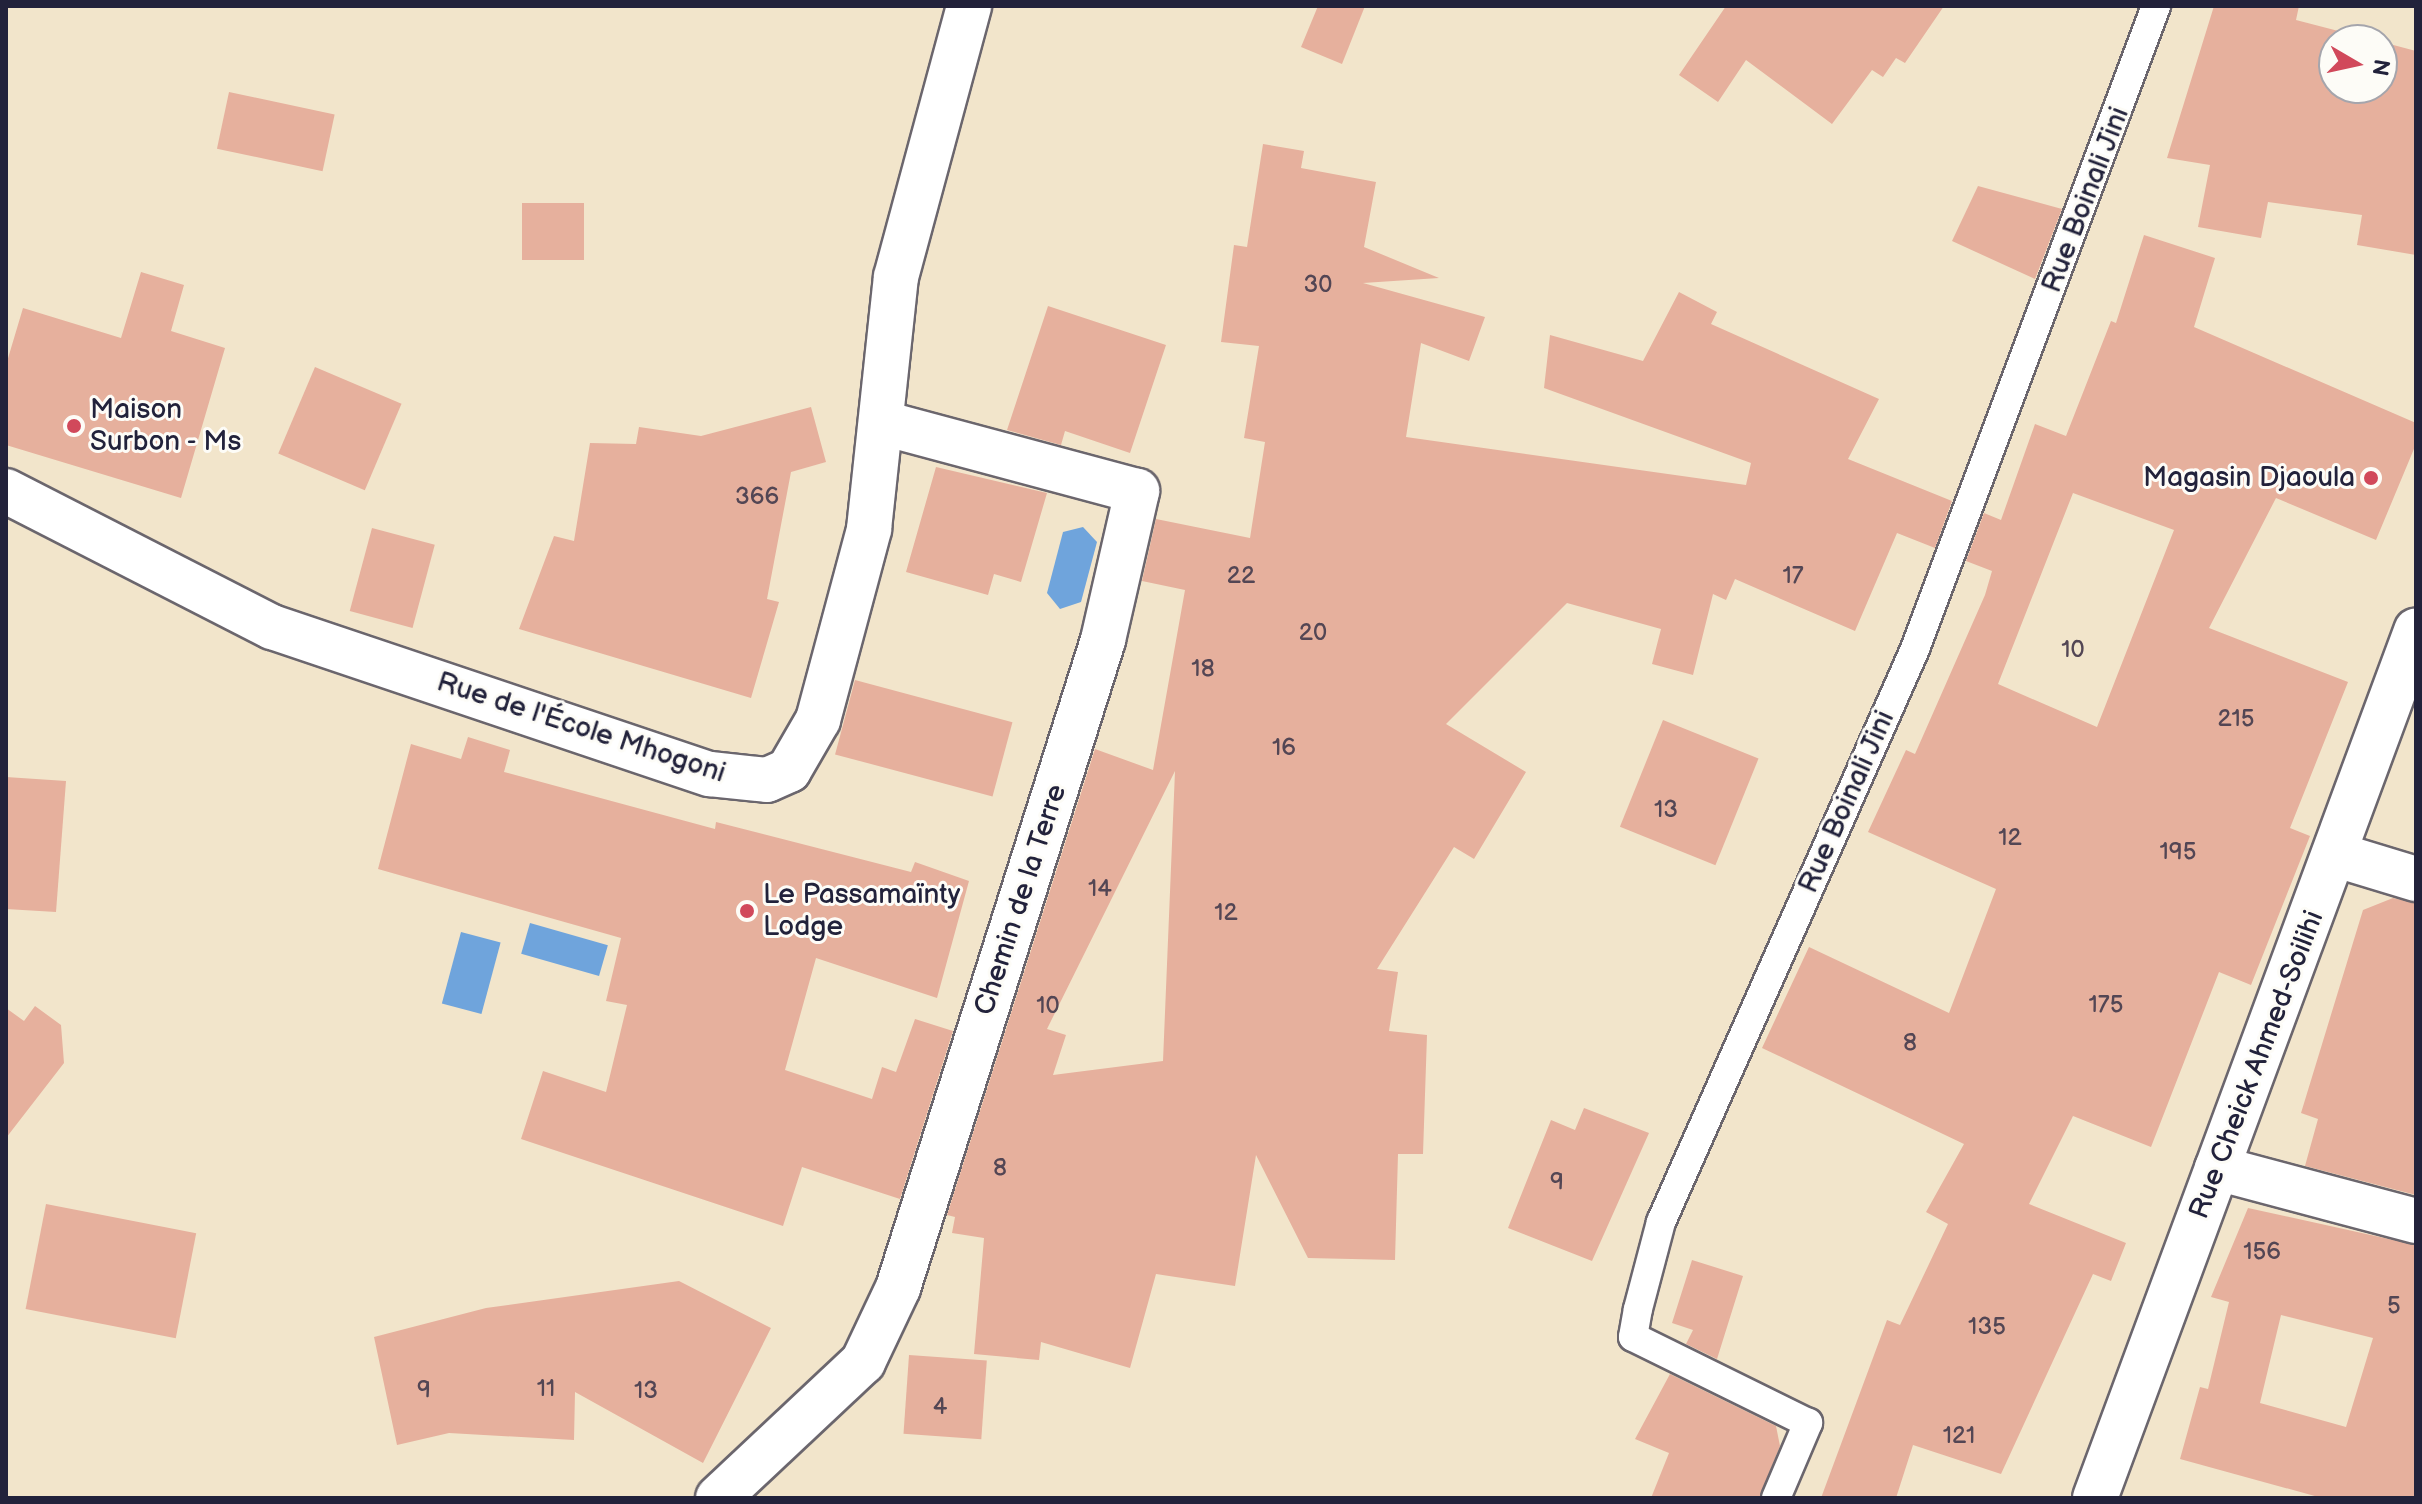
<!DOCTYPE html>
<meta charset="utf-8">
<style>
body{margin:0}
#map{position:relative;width:2422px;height:1504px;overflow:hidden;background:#f2e5cb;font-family:"Balsamiq Sans",sans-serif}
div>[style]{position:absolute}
.water>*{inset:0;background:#6fa4dc;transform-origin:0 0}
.building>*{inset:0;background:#e6b09d;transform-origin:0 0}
.roads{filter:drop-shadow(2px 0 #6b666d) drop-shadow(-2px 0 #6b666d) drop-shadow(0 2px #6b666d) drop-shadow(0 -2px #6b666d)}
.lane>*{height:28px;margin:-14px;padding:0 14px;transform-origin:14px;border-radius:14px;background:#fff}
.street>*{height:44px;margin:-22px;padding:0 22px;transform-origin:22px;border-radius:22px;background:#fff}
.dots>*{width:22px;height:22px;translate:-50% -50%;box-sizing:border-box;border:4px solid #fdfcf7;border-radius:50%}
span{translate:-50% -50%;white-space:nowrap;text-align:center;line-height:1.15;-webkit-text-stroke:6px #fdfcf7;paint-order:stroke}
.number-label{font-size:24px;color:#534654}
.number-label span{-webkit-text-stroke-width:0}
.street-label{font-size:28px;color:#22223b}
.poi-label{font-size:28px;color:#22223b}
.left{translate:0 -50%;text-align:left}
.right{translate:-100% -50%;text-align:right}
.frame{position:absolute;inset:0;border:8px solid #22223b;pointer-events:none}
.north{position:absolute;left:2318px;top:24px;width:80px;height:80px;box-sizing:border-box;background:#fdfcf7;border:2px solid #a5a5ac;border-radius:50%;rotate:99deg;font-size:22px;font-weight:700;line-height:32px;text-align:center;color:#22223b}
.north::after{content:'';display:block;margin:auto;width:28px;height:36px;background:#d1495b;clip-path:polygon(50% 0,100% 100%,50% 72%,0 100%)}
</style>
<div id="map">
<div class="water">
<div style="clip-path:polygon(1083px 527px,1097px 542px,1081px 602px,1060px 609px,1047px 593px,1063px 532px)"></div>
<div style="left:530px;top:923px;width:81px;height:32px;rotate:16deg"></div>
<div style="left:461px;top:932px;width:41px;height:74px;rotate:15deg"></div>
</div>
<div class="building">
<div style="clip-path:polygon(1318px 6px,1365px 6px,1342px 64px,1301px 47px)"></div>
<div style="clip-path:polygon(1726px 6px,1944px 6px,1905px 63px,1896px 58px,1883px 77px,1872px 70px,1832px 124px,1746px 60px,1718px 102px,1679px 75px)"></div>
<div style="clip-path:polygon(2214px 6px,2299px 6px,2296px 20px,2373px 40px,2334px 40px,2334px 88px,2382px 88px,2382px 42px,2416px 51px,2416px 255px,2357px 245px,2362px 215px,2268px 202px,2261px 238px,2198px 227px,2210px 165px,2167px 158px)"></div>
<div style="left:229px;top:92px;width:108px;height:58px;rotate:12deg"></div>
<div style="clip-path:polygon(evenodd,1263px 144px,1304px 151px,1301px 168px,1376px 182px,1364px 247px,1439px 278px,1363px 283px,1485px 317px,1469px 361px,1421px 343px,1406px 437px,1746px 485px,1751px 463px,1544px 388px,1550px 335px,1643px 361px,1679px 292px,1717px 312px,1711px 324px,1879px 399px,1848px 459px,1952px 501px,1935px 548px,1897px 533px,1855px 631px,1735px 579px,1726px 600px,1713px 594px,1693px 675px,1652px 664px,1661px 629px,1567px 603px,1446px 724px,1526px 772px,1474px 859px,1454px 847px,1377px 969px,1398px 972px,1389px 1031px,1427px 1035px,1423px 1154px,1398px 1154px,1395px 1260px,1308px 1258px,1256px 1155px,1235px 1286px,1156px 1274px,1130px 1368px,1041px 1342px,1039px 1360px,974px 1354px,984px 1238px,952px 1233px,955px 1217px,947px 1215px,1095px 749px,1153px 770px,1185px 590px,1142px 581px,1156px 519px,1250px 538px,1265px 442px,1244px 438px,1259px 346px,1221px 342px,1234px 245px,1247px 247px,1263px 144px,1175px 771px,1163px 1061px,1053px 1075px,1066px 1035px,1047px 1029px,1175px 771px)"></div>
<div style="clip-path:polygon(1978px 186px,2062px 209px,2035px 279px,1952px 241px)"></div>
<div style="left:584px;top:203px;width:57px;height:62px;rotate:90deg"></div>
<div style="clip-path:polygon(evenodd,2144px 235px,2215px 258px,2194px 327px,2416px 423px,2416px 444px,2376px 540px,2276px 498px,2209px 628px,2348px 682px,2290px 828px,2310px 836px,2251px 985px,2219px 972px,2151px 1147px,2073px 1116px,2029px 1204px,2126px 1243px,2111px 1281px,2093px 1274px,2001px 1474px,1913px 1445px,1896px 1498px,1821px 1498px,1887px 1320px,1900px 1325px,1948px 1224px,1926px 1212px,1964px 1144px,1762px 1048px,1809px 947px,1949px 1013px,1996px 889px,1868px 832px,1906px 750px,1915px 754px,1985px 595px,1992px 571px,1966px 561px,1984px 513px,2001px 520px,2035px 424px,2066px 436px,2111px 321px,2116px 323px,2144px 235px,2073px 493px,2174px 530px,2097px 727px,1998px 684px,2073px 493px)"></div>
<div style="clip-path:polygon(141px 272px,184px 285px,171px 331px,225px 348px,181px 498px,6px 445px,6px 365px,23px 308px,121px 338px)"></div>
<div style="clip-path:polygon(1048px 306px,1166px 345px,1130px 453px,1065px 431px,1061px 445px,1007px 430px)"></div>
<div style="left:315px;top:367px;width:94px;height:94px;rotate:23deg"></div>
<div style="clip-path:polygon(811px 407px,826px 462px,791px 472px,767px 599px,779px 602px,751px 698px,519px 629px,554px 536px,574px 541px,590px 443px,636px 444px,639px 427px,701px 436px)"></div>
<div style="clip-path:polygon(936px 467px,1047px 493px,1021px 582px,994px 574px,988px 595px,906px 572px)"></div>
<div style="left:372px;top:528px;width:65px;height:86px;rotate:15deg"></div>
<div style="left:855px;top:680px;width:163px;height:77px;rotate:15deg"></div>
<div style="left:1663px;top:720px;width:103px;height:115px;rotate:22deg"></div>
<div style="clip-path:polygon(468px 737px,510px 750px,504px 772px,715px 829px,716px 822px,911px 872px,915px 862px,969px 881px,937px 998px,816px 958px,785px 1070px,872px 1099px,882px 1067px,896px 1072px,915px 1019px,953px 1031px,900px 1199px,802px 1167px,783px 1226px,521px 1139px,543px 1071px,606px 1092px,627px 1005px,606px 1001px,621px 938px,378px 869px,411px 744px,461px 759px)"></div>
<div style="clip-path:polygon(6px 777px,66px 781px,56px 912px,6px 909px)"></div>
<div style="clip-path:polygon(2393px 898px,2416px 903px,2416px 1195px,2305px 1166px,2318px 1119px,2301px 1113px,2363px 910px)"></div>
<div style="clip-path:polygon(35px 1006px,61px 1025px,64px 1063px,6px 1138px,6px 1008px,24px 1021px)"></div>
<div style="clip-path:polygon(1584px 1108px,1649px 1133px,1592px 1261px,1508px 1228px,1551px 1120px,1575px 1130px)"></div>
<div style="left:46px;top:1204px;width:153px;height:107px;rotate:11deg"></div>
<div style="clip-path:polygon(evenodd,2248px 1208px,2416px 1245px,2416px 1498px,2322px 1498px,2180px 1459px,2200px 1387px,2208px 1389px,2229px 1302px,2211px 1297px,2248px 1208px,2281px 1315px,2373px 1338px,2346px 1427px,2260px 1403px,2281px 1315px)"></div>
<div style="clip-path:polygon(1692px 1260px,1743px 1276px,1717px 1359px,1686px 1344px,1693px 1330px,1672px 1323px)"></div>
<div style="clip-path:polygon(679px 1281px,771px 1328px,703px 1463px,575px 1392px,574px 1440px,449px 1433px,397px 1445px,374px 1337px,486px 1308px)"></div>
<div style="left:909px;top:1355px;width:78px;height:79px;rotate:4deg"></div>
<div style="clip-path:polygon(1670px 1374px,1776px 1426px,1780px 1446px,1759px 1498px,1651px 1498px,1669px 1453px,1635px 1439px)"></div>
</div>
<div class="roads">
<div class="lane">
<div style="left:1776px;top:1498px;width:82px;rotate:-66.9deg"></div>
<div style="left:1808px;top:1423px;width:195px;rotate:-153.8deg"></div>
<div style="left:1633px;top:1337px;width:28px;rotate:-80deg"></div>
<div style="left:1638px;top:1309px;width:90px;rotate:-75.2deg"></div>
<div style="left:1661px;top:1222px;width:627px;rotate:-66.09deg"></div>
<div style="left:1915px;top:649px;width:687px;rotate:-69.45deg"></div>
</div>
<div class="street">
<div style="left:6px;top:491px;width:299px;rotate:27.1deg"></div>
<div style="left:272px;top:627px;width:462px;rotate:18.6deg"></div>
<div style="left:710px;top:774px;width:57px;rotate:6deg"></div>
<div style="left:767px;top:780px;width:24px;rotate:-24deg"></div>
<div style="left:789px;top:770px;width:58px;rotate:-59.9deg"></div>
<div style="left:818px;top:720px;width:198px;rotate:-75deg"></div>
<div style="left:869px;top:529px;width:253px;rotate:-83.9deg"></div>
<div style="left:896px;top:277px;width:281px;rotate:-74.9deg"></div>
<div style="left:2337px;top:855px;width:83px;rotate:16.9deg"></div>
<div style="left:2217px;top:1168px;width:206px;rotate:14.9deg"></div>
<div style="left:718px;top:1498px;width:199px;rotate:-43.2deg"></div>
<div style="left:863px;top:1362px;width:82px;rotate:-64.7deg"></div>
<div style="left:898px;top:1288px;width:680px;rotate:-72.44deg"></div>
<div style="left:1103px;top:640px;width:153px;rotate:-77.1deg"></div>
<div style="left:1137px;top:491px;width:262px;rotate:-165deg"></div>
<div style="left:2095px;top:1498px;width:925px;rotate:-69.68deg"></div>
</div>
</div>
<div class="dots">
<div style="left:74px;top:426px;background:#d1495b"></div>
<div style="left:2371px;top:478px;background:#d1495b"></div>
<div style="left:747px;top:911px;background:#d1495b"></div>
</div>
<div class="number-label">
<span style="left:1318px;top:285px">30</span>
<span style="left:757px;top:497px">366</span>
<span style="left:1241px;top:576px">22</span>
<span style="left:1793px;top:576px">17</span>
<span style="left:1313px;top:633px">20</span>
<span style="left:2073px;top:650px">10</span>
<span style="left:1203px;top:669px">18</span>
<span style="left:2236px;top:719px">215</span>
<span style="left:1284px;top:748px">16</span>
<span style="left:1666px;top:810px">13</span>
<span style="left:2010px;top:838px">12</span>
<span style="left:2178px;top:852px">195</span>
<span style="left:1100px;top:889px">14</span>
<span style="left:1226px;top:913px">12</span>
<span style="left:2106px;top:1005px">175</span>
<span style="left:1048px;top:1006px">10</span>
<span style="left:1910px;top:1043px">8</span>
<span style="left:1000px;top:1168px">8</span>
<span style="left:1557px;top:1182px">9</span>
<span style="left:2262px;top:1252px">156</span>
<span style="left:2394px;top:1306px">5</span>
<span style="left:1987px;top:1327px">135</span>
<span style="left:546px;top:1389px">11</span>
<span style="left:424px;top:1390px">9</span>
<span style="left:646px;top:1391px">13</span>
<span style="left:940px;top:1407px">4</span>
<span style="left:1959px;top:1436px">121</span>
</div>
<div class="street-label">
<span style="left:2086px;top:200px;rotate:-69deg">Rue Boinali Jini</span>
<span style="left:581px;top:728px;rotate:18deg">Rue de l'École Mhogoni</span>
<span style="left:1847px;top:802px;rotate:-66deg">Rue Boinali Jini</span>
<span style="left:1021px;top:900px;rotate:-72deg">Chemin de la Terre</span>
<span style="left:2257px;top:1065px;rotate:-69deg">Rue Cheick Ahmed-Soilihi</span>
</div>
<div class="poi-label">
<span class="left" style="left:90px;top:426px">Maison<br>Surbon - Ms</span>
<span class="right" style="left:2355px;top:478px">Magasin Djaoula</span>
<span class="left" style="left:763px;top:911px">Le Passamaïnty<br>Lodge</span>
</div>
<div class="frame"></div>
<div class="north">N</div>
</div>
